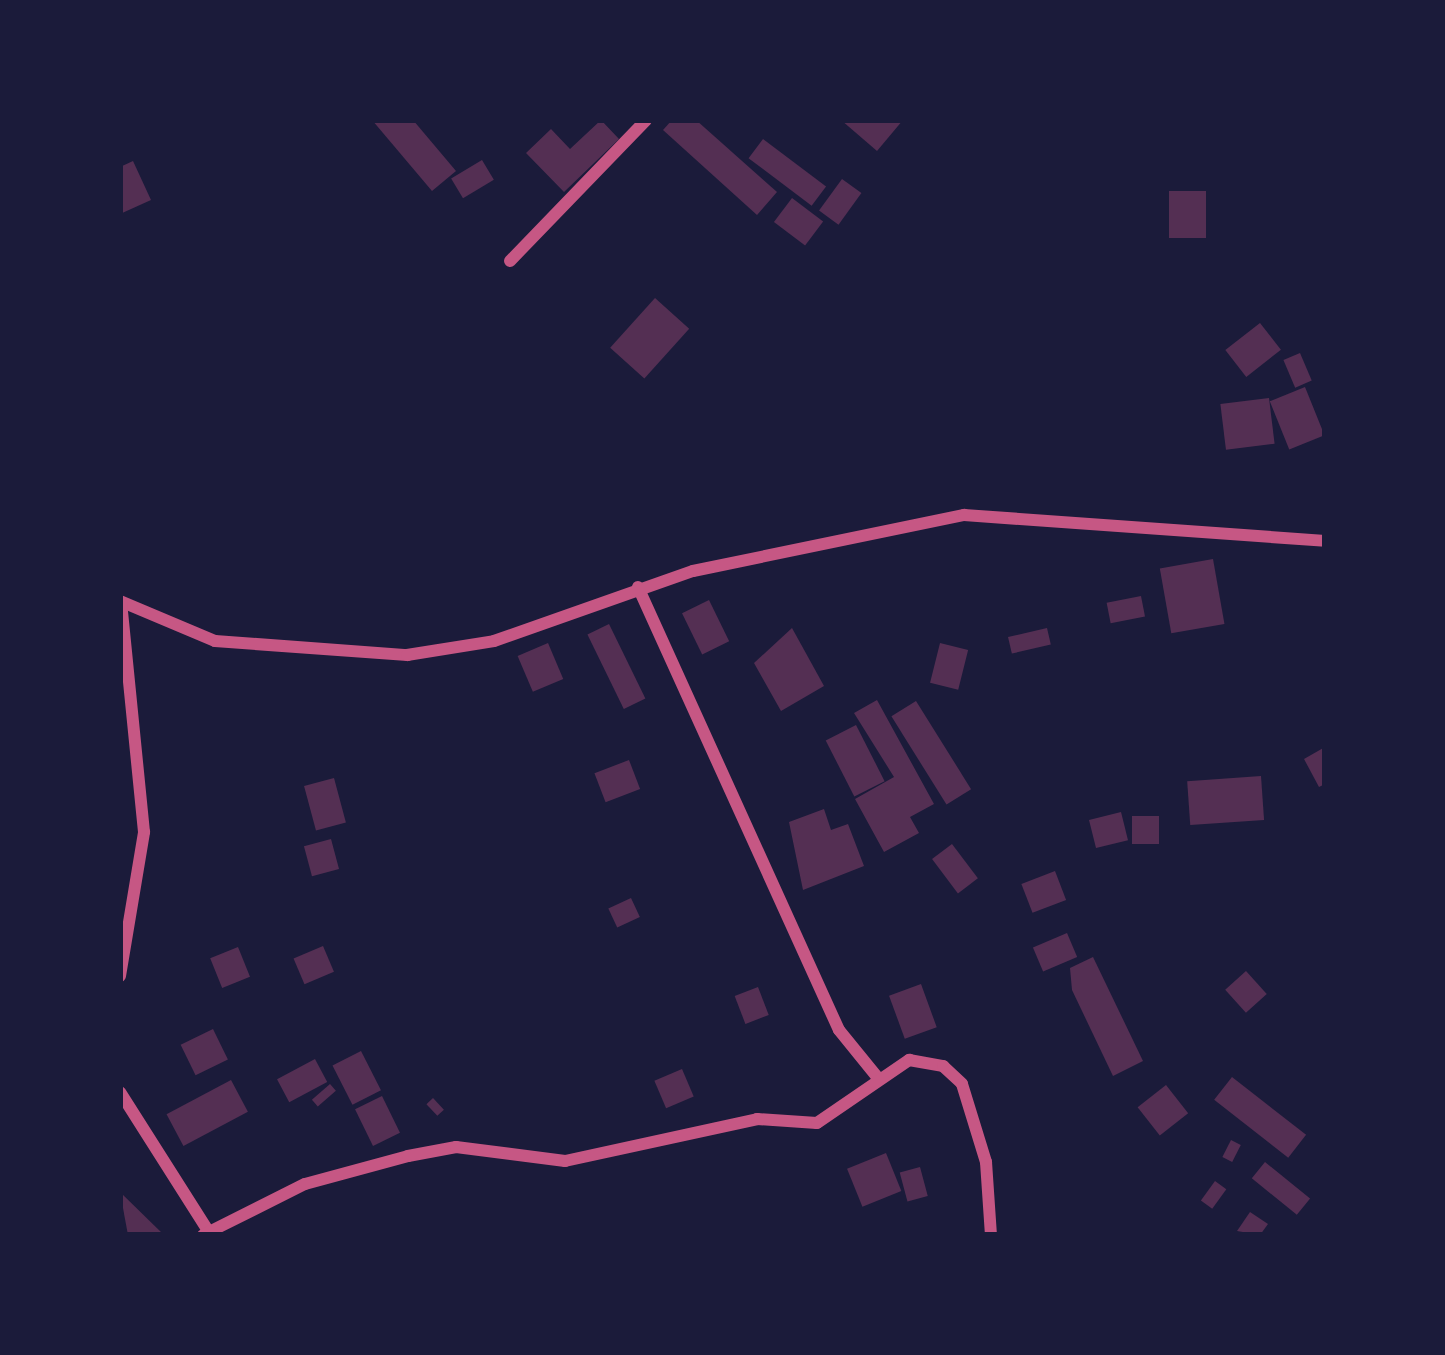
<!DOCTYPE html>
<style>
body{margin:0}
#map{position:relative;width:1445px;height:1355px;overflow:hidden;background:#1b1b3a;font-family:Figtree,sans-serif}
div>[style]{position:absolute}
.building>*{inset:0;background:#542f53;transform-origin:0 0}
.minor>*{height:12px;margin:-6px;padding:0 6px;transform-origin:6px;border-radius:6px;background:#c65784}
span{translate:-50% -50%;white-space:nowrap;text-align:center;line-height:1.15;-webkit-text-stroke:10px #1b1b3a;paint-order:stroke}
.frame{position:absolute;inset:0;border:123px solid #1b1b3a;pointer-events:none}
</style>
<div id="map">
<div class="building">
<div style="clip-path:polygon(372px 120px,413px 120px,456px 171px,432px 191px)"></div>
<div style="clip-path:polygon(601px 120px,619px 139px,564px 192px,526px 153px,551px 129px,570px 149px)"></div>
<div style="clip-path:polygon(672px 120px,696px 120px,777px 192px,757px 215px,663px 130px)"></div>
<div style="clip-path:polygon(841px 120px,903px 120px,877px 151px)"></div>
<div style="left:763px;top:139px;width:79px;height:24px;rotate:37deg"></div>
<div style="left:482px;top:160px;width:23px;height:36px;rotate:59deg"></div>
<div style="clip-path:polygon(133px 161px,151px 200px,120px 214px,120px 167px)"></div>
<div style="left:842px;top:179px;width:24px;height:39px;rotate:36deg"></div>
<div style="left:1169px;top:191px;width:37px;height:47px"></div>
<div style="left:792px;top:198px;width:39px;height:30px;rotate:37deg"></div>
<div style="left:655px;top:298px;width:46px;height:67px;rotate:42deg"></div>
<div style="left:1260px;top:323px;width:34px;height:44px;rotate:52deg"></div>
<div style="left:1300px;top:353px;width:30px;height:18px;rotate:67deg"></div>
<div style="left:1305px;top:387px;width:52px;height:38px;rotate:68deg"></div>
<div style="left:1269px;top:398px;width:46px;height:49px;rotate:83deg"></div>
<div style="left:1213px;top:559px;width:66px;height:54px;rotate:80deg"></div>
<div style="left:1141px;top:596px;width:21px;height:35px;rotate:79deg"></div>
<div style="left:709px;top:600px;width:46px;height:30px;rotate:64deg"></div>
<div style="left:609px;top:624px;width:83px;height:24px;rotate:64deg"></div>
<div style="clip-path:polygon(792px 628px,824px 686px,781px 711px,754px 663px)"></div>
<div style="left:1047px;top:628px;width:17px;height:40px;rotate:77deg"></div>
<div style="left:548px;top:643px;width:39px;height:33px;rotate:67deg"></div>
<div style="left:940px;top:643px;width:29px;height:41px;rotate:14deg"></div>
<div style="clip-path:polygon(877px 700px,934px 804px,910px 817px,919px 833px,884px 852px,855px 799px,894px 777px,854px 713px)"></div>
<div style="left:916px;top:701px;width:104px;height:29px;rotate:58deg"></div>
<div style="left:856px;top:725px;width:63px;height:34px;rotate:63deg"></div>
<div style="clip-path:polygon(1325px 747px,1325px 784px,1319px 787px,1304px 759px)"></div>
<div style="left:629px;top:760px;width:31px;height:37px;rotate:69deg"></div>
<div style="left:1261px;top:776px;width:44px;height:74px;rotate:86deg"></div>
<div style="left:334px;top:778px;width:46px;height:31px;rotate:75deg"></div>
<div style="clip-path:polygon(824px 809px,831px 830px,848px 824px,864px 866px,803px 890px,789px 822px)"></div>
<div style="left:1121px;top:812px;width:29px;height:33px;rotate:76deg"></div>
<div style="left:1132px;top:816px;width:27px;height:28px"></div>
<div style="left:331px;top:839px;width:31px;height:28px;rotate:75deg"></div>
<div style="left:952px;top:844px;width:43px;height:25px;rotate:53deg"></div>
<div style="left:1055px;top:871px;width:31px;height:36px;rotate:69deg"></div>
<div style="left:631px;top:898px;width:21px;height:25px;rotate:65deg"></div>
<div style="left:1067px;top:933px;width:26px;height:37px;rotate:67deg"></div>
<div style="left:323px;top:946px;width:28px;height:32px;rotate:67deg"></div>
<div style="left:238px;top:947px;width:32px;height:30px;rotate:68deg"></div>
<div style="clip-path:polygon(1093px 957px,1143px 1061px,1113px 1076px,1072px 990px,1070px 968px)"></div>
<div style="left:1246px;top:971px;width:31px;height:28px;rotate:48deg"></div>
<div style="left:921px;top:984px;width:46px;height:34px;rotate:70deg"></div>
<div style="left:758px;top:987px;width:30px;height:25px;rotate:69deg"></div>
<div style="left:213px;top:1029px;width:34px;height:36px;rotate:64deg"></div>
<div style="left:361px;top:1051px;width:44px;height:32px;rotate:63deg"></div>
<div style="left:315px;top:1059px;width:26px;height:43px;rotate:62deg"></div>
<div style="left:682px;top:1069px;width:30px;height:30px;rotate:67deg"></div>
<div style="left:1232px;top:1077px;width:94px;height:29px;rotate:38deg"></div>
<div style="left:231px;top:1080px;width:36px;height:73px;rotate:62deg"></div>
<div style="left:330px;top:1084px;width:9px;height:24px;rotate:49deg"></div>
<div style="left:1166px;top:1085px;width:36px;height:36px;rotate:52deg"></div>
<div style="left:382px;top:1096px;width:41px;height:30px;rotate:64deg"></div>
<div style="left:433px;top:1098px;width:16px;height:9px;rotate:47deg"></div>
<div style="left:1231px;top:1140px;width:11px;height:19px;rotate:27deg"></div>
<div style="left:886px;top:1153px;width:41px;height:42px;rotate:68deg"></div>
<div style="left:1265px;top:1162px;width:58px;height:21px;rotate:39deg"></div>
<div style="left:920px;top:1167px;width:30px;height:21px;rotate:75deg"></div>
<div style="left:1215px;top:1181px;width:14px;height:24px;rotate:36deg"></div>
<div style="clip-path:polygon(120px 1192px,164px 1235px,128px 1235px)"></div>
<div style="clip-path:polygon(1250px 1212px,1268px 1224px,1260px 1235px,1237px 1231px)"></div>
</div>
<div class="minor">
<div style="left:510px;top:261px;width:196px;rotate:-46deg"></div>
<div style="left:638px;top:587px;width:486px;rotate:65.6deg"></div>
<div style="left:839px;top:1030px;width:62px;rotate:50.9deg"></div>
<div style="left:120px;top:601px;width:103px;rotate:22.8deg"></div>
<div style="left:215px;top:641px;width:193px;rotate:4.2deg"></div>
<div style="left:407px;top:655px;width:88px;rotate:-9.1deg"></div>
<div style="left:494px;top:641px;width:211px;rotate:-19.4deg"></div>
<div style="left:693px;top:571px;width:277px;rotate:-11.7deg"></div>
<div style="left:964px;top:515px;width:362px;rotate:4.1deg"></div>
<div style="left:120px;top:976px;width:146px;rotate:-80.5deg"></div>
<div style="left:144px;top:832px;width:231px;rotate:-95.7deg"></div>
<div style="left:120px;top:1092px;width:162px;rotate:57.6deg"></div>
<div style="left:203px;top:1235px;width:114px;rotate:-26.6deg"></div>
<div style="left:305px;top:1184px;width:107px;rotate:-15.2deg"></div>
<div style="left:408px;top:1156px;width:49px;rotate:-10.6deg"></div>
<div style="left:456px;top:1147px;width:110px;rotate:7.3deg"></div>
<div style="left:565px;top:1161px;width:197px;rotate:-12.3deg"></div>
<div style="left:757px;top:1119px;width:60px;rotate:3.8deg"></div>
<div style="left:817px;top:1123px;width:112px;rotate:-34.4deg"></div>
<div style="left:909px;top:1060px;width:35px;rotate:10deg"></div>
<div style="left:943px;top:1066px;width:26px;rotate:43deg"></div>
<div style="left:962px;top:1084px;width:82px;rotate:72.9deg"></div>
<div style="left:986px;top:1162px;width:73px;rotate:86.1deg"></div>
</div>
<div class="frame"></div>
</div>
